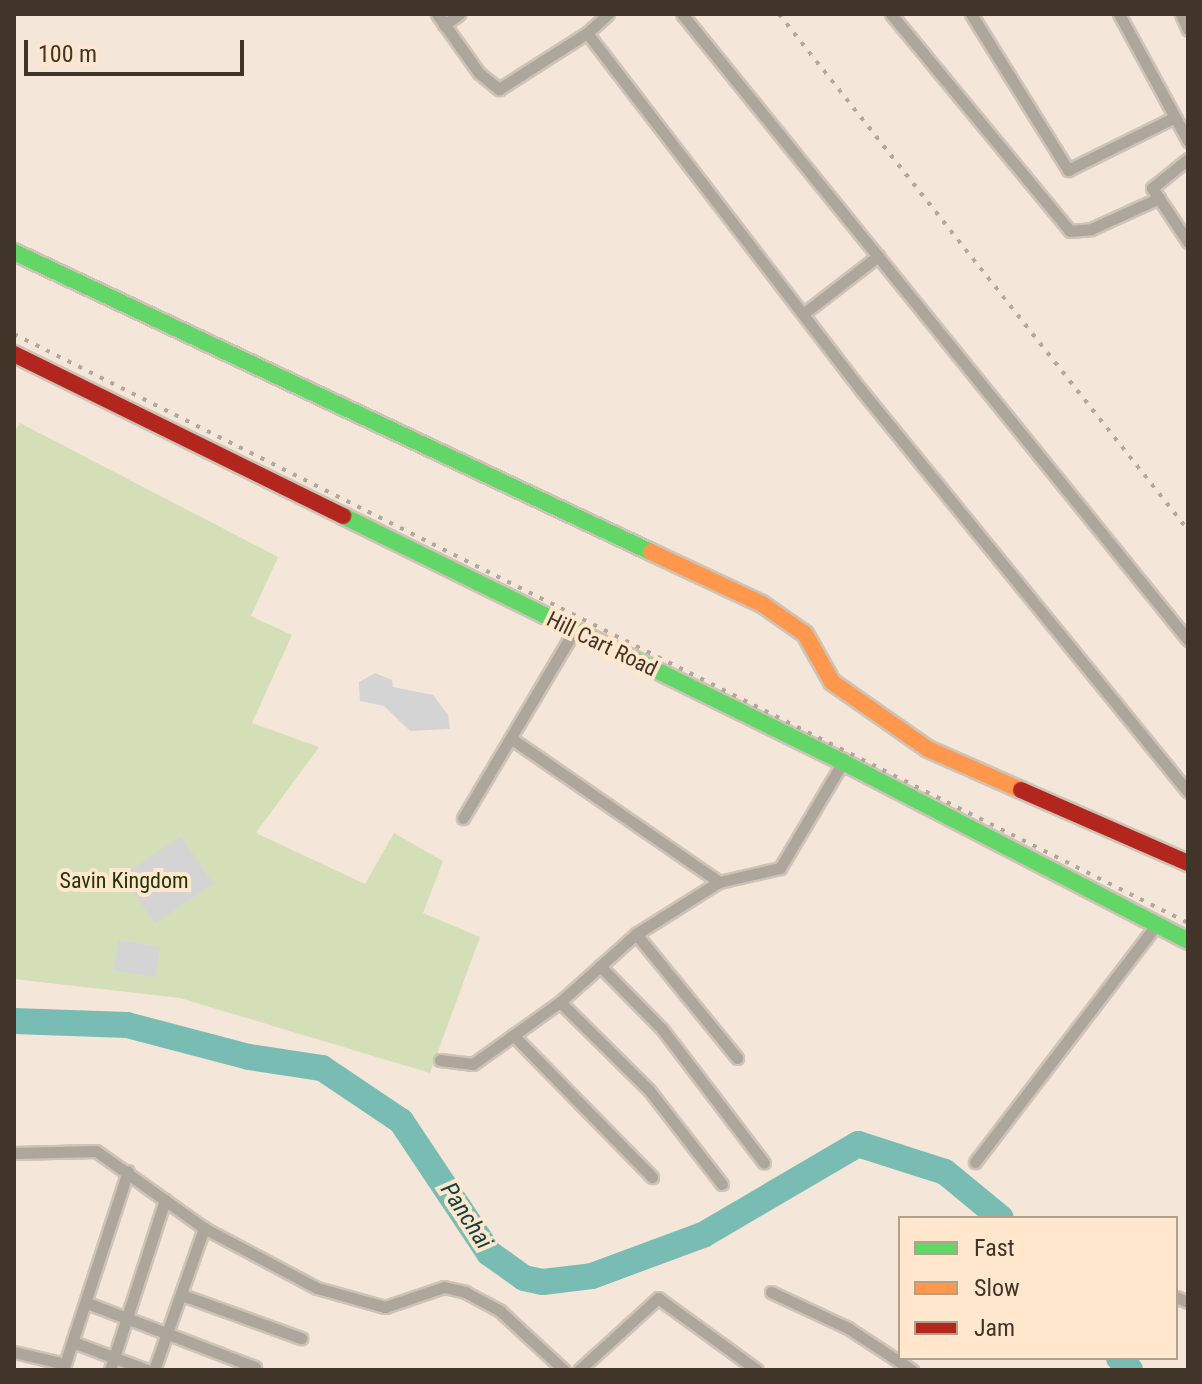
<!DOCTYPE html>
<style>
body{margin:0}
#map{position:relative;width:1202px;height:1384px;overflow:hidden;background:#f4e6d8;font-family:"Roboto Condensed",sans-serif}
div>[style]{position:absolute}
.green>*{inset:0;background:#d5dfb7}
.river>*{height:26px;margin:-13px;padding:0 13px;transform-origin:13px;border-radius:13px;background:#79bcb4}
.building>*{inset:0;background:#d5d4d4;transform-origin:0 0}
.roads{filter:drop-shadow(2px 0 #cec3b7) drop-shadow(-2px 0 #cec3b7) drop-shadow(0 2px #cec3b7) drop-shadow(0 -2px #cec3b7)}
.street>*{height:11px;margin:-5.5px;padding:0 5.5px;transform-origin:5.5px;border-radius:5.5px;background:#aea69d}
.fast>*{height:16px;margin:-8px;padding:0 8px;transform-origin:8px;border-radius:8px;background:#63d668}
.slow>*{height:16px;margin:-8px;padding:0 8px;transform-origin:8px;border-radius:8px;background:#ff974d}
.jam>*{height:16px;margin:-8px;padding:0 8px;transform-origin:8px;border-radius:8px;background:#b3261e}
.rail>*{height:4px;margin-top:-2px;transform-origin:0;background:repeating-linear-gradient(90deg,#b1a89e 0 4px,transparent 0 12px)}
span{translate:-50% -50%;white-space:nowrap;text-align:center;line-height:1.15;-webkit-text-stroke:8px #ffe7cd;paint-order:stroke}
.street-label{font-size:22px;color:#413529}
.park-label{font-size:22px;color:#233606}
.water-label{font-size:24px;color:#14423f;font-style:italic}
.frame{position:absolute;inset:0;border:16px solid #413529;pointer-events:none}
.legend{position:absolute;left:898px;top:1216px;width:280px;height:144px;box-sizing:border-box;background:#ffe7cd;border:2px solid #b3a08b;margin:0;padding:10px 14px;list-style:none;font-size:24px;color:#413529}
.legend li{display:flex;align-items:center;gap:16px;height:40px}
.legend b{width:40px;border:2px solid #b3a08b}
.scale{position:absolute;left:24px;top:40px;width:220px;height:36px;box-sizing:border-box;border:4px solid #413529;border-top:0;padding-left:10px;font-size:24px;line-height:28px;white-space:nowrap;color:#413529;-webkit-text-stroke:6px #ffe7cd;paint-order:stroke}
</style>
<div id="map">
<div class="green">
<div style="clip-path:polygon(20px 423px,278px 557px,251px 616px,292px 635px,252px 723px,319px 747px,256px 833px,365px 884px,394px 833px,443px 861px,423px 913px,480px 937px,430px 1073px,180px 998px,14px 979px,14px 432px)"></div>
</div>
<div class="river">
<div style="left:14px;top:1021px;width:113px;rotate:2deg"></div>
<div style="left:127px;top:1025px;width:126px;rotate:14.7deg"></div>
<div style="left:249px;top:1057px;width:74px;rotate:8.6deg"></div>
<div style="left:322px;top:1068px;width:95px;rotate:33.9deg"></div>
<div style="left:401px;top:1121px;width:159px;rotate:56.3deg"></div>
<div style="left:489px;top:1253px;width:43px;rotate:35.5deg"></div>
<div style="left:524px;top:1278px;width:19px;rotate:12deg"></div>
<div style="left:543px;top:1282px;width:49px;rotate:-7deg"></div>
<div style="left:592px;top:1276px;width:118px;rotate:-20.3deg"></div>
<div style="left:703px;top:1235px;width:180px;rotate:-30.4deg"></div>
<div style="left:858px;top:1144px;width:91px;rotate:17.8deg"></div>
<div style="left:945px;top:1172px;width:72px;rotate:39.4deg"></div>
<div style="left:1119px;top:1358px;width:16px;rotate:47deg"></div>
</div>
<div class="building">
<div style="clip-path:polygon(375px 673px,392px 680px,393px 687px,433px 695px,448px 715px,450px 729px,410px 731px,384px 706px,360px 701px,359px 682px)"></div>
<div style="left:181px;top:836px;width:58px;height:71px;rotate:56deg"></div>
<div style="left:118px;top:940px;width:43px;height:31px;rotate:9deg"></div>
</div>
<div class="roads">
<div class="street">
<div style="left:437px;top:14px;width:72px;rotate:54.6deg"></div>
<div style="left:479px;top:73px;width:26px;rotate:39deg"></div>
<div style="left:499px;top:89px;width:104px;rotate:-32.5deg"></div>
<div style="left:587px;top:33px;width:450px;rotate:52.5deg"></div>
<div style="left:861px;top:390px;width:518px;rotate:50.87deg"></div>
<div style="left:682px;top:14px;width:805px;rotate:51.05deg"></div>
<div style="left:891px;top:14px;width:281px;rotate:50.5deg"></div>
<div style="left:1070px;top:231px;width:21px;rotate:-5deg"></div>
<div style="left:1091px;top:229px;width:75px;rotate:-24.5deg"></div>
<div style="left:971px;top:14px;width:184px;rotate:58.1deg"></div>
<div style="left:1068px;top:170px;width:117px;rotate:-26.3deg"></div>
<div style="left:1119px;top:14px;width:145px;rotate:61.5deg"></div>
<div style="left:1181px;top:14px;width:17px;rotate:66deg"></div>
<div style="left:444px;top:25px;width:19px;rotate:-36deg"></div>
<div style="left:587px;top:33px;width:28px;rotate:-42deg"></div>
<div style="left:1188px;top:159px;width:46px;rotate:141.1deg"></div>
<div style="left:1152px;top:188px;width:65px;rotate:56.3deg"></div>
<div style="left:803px;top:314px;width:95px;rotate:-37.7deg"></div>
<div style="left:512px;top:739px;width:252px;rotate:34.6deg"></div>
<div style="left:463px;top:818px;width:217px;rotate:-59.3deg"></div>
<div style="left:636px;top:934px;width:160px;rotate:50.8deg"></div>
<div style="left:600px;top:966px;width:88px;rotate:45.5deg"></div>
<div style="left:662px;top:1029px;width:168px;rotate:52.7deg"></div>
<div style="left:560px;top:1002px;width:125px;rotate:44.7deg"></div>
<div style="left:649px;top:1090px;width:119px;rotate:52.2deg"></div>
<div style="left:513px;top:1035px;width:199px;rotate:45.6deg"></div>
<div style="left:440px;top:1060px;width:33px;rotate:7deg"></div>
<div style="left:473px;top:1064px;width:107px;rotate:-35.5deg"></div>
<div style="left:560px;top:1002px;width:102px;rotate:-41.8deg"></div>
<div style="left:636px;top:934px;width:98px;rotate:-32.1deg"></div>
<div style="left:719px;top:882px;width:63px;rotate:-12.9deg"></div>
<div style="left:780px;top:868px;width:123px;rotate:-59.3deg"></div>
<div style="left:14px;top:1153px;width:82px;rotate:-1.4deg"></div>
<div style="left:96px;top:1151px;width:133px;rotate:35.5deg"></div>
<div style="left:204px;top:1228px;width:128px;rotate:28deg"></div>
<div style="left:317px;top:1288px;width:71px;rotate:15.6deg"></div>
<div style="left:385px;top:1307px;width:62px;rotate:-18.7deg"></div>
<div style="left:444px;top:1287px;width:22px;rotate:13deg"></div>
<div style="left:465px;top:1292px;width:40px;rotate:28deg"></div>
<div style="left:500px;top:1311px;width:87px;rotate:42.7deg"></div>
<div style="left:975px;top:1162px;width:298px;rotate:-52.6deg"></div>
<div style="left:771px;top:1292px;width:85px;rotate:25.1deg"></div>
<div style="left:848px;top:1328px;width:77px;rotate:33.3deg"></div>
<div style="left:182px;top:1295px;width:127px;rotate:19.9deg"></div>
<div style="left:1176px;top:1297px;width:13px;rotate:23deg"></div>
<div style="left:87px;top:1303px;width:180px;rotate:20.9deg"></div>
<div style="left:73px;top:1342px;width:79px;rotate:20.7deg"></div>
<div style="left:14px;top:1352px;width:52px;rotate:13.2deg"></div>
<div style="left:63px;top:1370px;width:209px;rotate:-71.9deg"></div>
<div style="left:110px;top:1370px;width:179px;rotate:-72.1deg"></div>
<div style="left:154px;top:1370px;width:151px;rotate:-70.6deg"></div>
<div style="left:579px;top:1370px;width:107px;rotate:-42.3deg"></div>
<div style="left:658px;top:1298px;width:122px;rotate:36deg"></div>
</div>
<div class="fast">
<div style="left:14px;top:252px;width:704px;rotate:25.22deg"></div>
<div style="left:343px;top:516px;width:557px;rotate:26.2deg"></div>
<div style="left:843px;top:762px;width:389px;rotate:27.4deg"></div>
</div>
<div class="slow">
<div style="left:651px;top:552px;width:123px;rotate:25.1deg"></div>
<div style="left:762px;top:604px;width:52px;rotate:34.9deg"></div>
<div style="left:805px;top:634px;width:55px;rotate:60.6deg"></div>
<div style="left:832px;top:682px;width:117px;rotate:34.9deg"></div>
<div style="left:928px;top:749px;width:102px;rotate:23.8deg"></div>
</div>
<div class="jam">
<div style="left:14px;top:354px;width:367px;rotate:26.2deg"></div>
<div style="left:1021px;top:790px;width:182px;rotate:23.6deg"></div>
</div>
</div>
<div class="rail">
<div style="left:779px;top:14px;width:658px;rotate:51.6deg"></div>
<div style="left:14px;top:334px;width:1313px;rotate:26.64deg"></div>
</div>
<div class="street-label">
<span style="left:602px;top:644px;rotate:26deg">Hill Cart Road</span>
</div>
<div class="park-label">
<span style="left:124px;top:881px">Savin Kingdom</span>
</div>
<div class="water-label">
<span style="left:466px;top:1216px;rotate:57deg">Panchai</span>
</div>
<div class="frame"></div>
<ul class="legend">
<li><b style="height:10px;background:#63d668"></b>Fast</li>
<li><b style="height:10px;background:#ff974d"></b>Slow</li>
<li><b style="height:10px;background:#b3261e"></b>Jam</li>
</ul>
<div class="scale">100 m</div>
</div>
